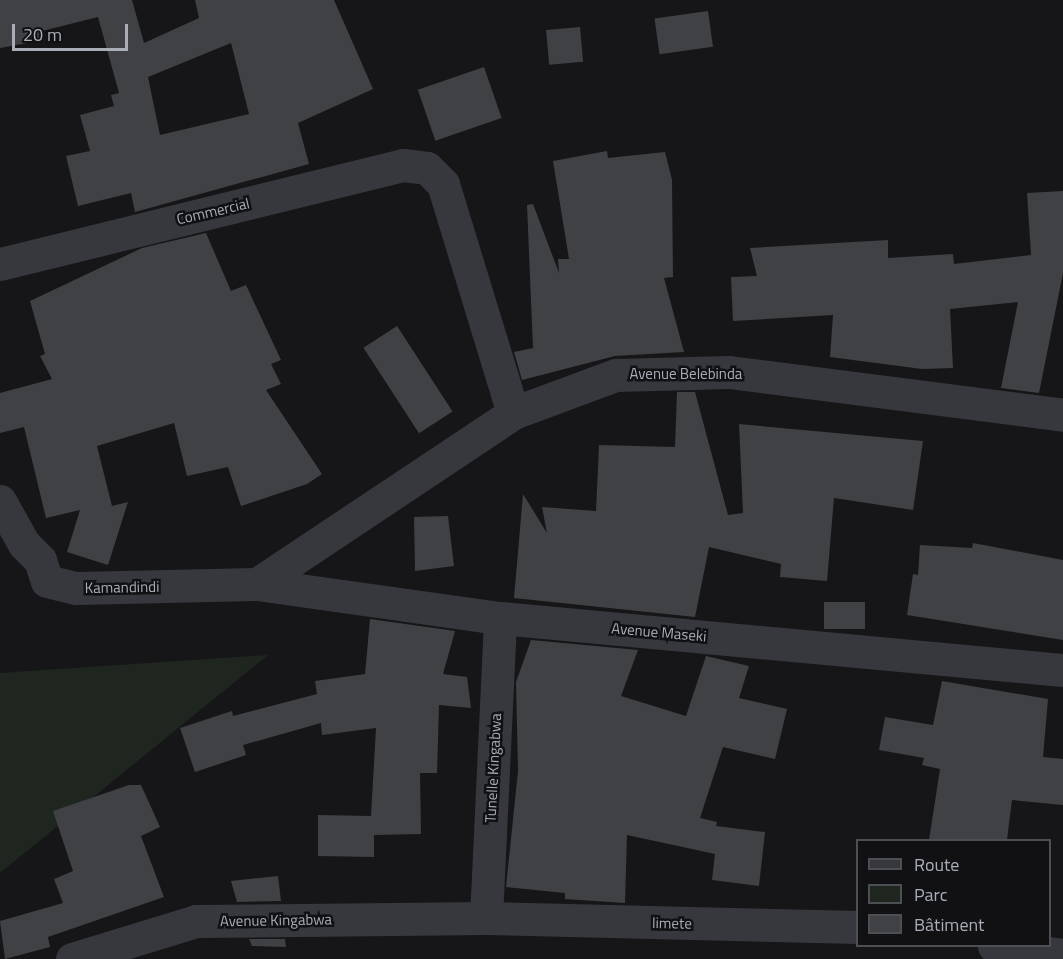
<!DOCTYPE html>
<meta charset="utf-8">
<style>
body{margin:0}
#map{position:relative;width:1063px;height:959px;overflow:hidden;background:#161618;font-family:"Titillium Web",sans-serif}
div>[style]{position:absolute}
.green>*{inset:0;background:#1e261f}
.building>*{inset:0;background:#404145;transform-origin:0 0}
.minor>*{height:33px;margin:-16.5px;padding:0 16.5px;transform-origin:16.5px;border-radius:16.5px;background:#37383d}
span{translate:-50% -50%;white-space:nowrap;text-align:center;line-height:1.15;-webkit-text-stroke:5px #111113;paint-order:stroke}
.street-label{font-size:15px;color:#a8adb8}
.legend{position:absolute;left:856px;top:839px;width:195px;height:108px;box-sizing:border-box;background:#111113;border:2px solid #4d4f55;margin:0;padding:8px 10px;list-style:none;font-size:18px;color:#a8adb8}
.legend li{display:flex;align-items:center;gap:12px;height:30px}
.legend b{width:30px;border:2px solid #4d4f55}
.scale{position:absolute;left:12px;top:24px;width:116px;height:27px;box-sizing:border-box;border:3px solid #a8adb8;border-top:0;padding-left:8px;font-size:18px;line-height:21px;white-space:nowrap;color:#a8adb8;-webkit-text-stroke:4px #111113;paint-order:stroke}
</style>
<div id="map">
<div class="green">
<div style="clip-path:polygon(268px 655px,0 873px,0 673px)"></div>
</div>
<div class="building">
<div style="clip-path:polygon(evenodd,0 0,132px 0,144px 43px,199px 18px,195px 0,334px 0,373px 89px,298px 123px,309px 164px,135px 212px,131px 193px,78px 206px,66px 156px,90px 151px,80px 115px,114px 106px,111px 95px,119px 93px,98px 17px,42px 31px,44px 40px,0 48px,0 0,231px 43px,249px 114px,160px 135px,148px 77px,231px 43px)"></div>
<div style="left:708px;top:11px;width:36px;height:54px;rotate:82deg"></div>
<div style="left:580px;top:27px;width:35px;height:34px;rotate:85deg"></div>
<div style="left:484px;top:67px;width:54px;height:70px;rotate:71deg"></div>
<div style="clip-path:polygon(607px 151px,608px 158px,665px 152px,672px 180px,673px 277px,664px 278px,684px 352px,615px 356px,522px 380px,514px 352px,533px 348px,527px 205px,533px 204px,559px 273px,558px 259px,569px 259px,553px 161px)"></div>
<div style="clip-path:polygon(1063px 191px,1063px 273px,1039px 393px,1001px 388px,1018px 302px,950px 309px,953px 368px,922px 369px,830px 357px,833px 315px,733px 321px,731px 277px,757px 276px,750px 248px,888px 240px,888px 258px,953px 254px,954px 264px,1031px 255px,1027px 193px)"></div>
<div style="clip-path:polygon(206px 233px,231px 291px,246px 285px,281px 360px,271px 364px,281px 384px,266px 390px,322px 474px,307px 484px,241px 506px,228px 467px,187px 476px,174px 423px,97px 446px,112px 506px,128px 502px,108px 565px,67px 552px,80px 510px,46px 518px,24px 427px,0 433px,0 393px,52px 379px,40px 356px,45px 354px,30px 301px,142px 248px)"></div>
<div style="left:397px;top:326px;width:102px;height:40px;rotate:57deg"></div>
<div style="clip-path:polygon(677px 392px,695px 392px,728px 515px,743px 513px,739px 424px,923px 441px,913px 510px,834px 498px,827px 581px,780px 577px,781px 564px,709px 547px,695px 617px,514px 598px,523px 494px,547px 533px,542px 507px,596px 511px,599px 445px,675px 447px)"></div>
<div style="clip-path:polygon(448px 516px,454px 566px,415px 571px,414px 517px)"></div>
<div style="clip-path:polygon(973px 543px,1063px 560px,1063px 640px,907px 615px,913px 574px,918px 575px,920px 545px,972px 548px)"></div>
<div style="left:824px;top:602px;width:41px;height:27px"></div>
<div style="clip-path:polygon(370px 619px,455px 631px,443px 674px,467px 677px,471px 708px,439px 705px,437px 773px,420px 773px,421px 834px,374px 835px,374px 857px,318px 856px,318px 815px,371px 816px,376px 728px,322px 735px,321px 723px,243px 745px,246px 755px,195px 772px,180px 728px,232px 711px,233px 716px,317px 694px,315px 681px,365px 674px)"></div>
<div style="clip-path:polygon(531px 640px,638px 650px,621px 696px,686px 716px,706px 656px,749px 666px,739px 698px,787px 709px,775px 759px,723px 747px,700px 818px,717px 822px,716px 826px,765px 832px,759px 886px,712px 880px,715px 854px,627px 835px,625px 903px,565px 899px,565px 893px,506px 887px,518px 771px,516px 682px)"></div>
<div style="clip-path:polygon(942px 681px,1048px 699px,1043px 757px,1063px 759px,1063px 805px,1012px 800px,1007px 840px,929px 840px,940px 769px,922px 765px,924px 758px,879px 750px,885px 717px,933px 725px)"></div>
<div style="clip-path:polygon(129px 785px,141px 785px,160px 827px,141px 836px,164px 897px,48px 937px,50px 947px,5px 959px,0 921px,63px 903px,54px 879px,73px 871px,53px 811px)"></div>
<div style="clip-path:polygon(278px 876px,281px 901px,237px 902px,231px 881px)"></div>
<div style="clip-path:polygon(249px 939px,285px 939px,286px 947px,252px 946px)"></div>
</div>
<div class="minor">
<div style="left:0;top:264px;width:415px;rotate:-13.8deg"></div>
<div style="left:403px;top:165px;width:24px;rotate:7deg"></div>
<div style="left:427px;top:168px;width:23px;rotate:45deg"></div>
<div style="left:443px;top:184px;width:239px;rotate:73deg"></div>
<div style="left:0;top:501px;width:49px;rotate:60.8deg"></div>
<div style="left:24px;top:544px;width:23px;rotate:45deg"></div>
<div style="left:40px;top:560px;width:22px;rotate:72deg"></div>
<div style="left:47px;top:581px;width:30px;rotate:14deg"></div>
<div style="left:76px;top:588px;width:181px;rotate:-1.3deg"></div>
<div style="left:257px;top:584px;width:245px;rotate:8deg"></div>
<div style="left:500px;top:618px;width:565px;rotate:5.28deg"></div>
<div style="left:257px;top:584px;width:308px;rotate:-33.7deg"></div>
<div style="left:513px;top:413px;width:110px;rotate:-20.3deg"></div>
<div style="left:616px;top:375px;width:113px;rotate:-1.5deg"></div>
<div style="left:729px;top:372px;width:337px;rotate:7.3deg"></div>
<div style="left:486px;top:918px;width:300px;rotate:-87.3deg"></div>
<div style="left:994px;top:946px;width:70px;rotate:7.4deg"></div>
<div style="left:72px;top:959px;width:130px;rotate:-17deg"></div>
<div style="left:196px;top:921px;width:290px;rotate:-0.6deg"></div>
<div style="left:486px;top:918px;width:372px;rotate:1.4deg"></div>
</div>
<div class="street-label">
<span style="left:213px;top:211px;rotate:-13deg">Commercial</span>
<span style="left:686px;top:374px">Avenue Belebinda</span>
<span style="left:122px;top:587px;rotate:-1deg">Kamandindi</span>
<span style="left:659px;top:632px;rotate:5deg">Avenue Maseki</span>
<span style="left:493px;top:768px;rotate:-87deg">Tunelle Kingabwa</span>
<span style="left:276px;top:920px;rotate:-1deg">Avenue Kingabwa</span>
<span style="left:672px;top:923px;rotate:1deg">limete</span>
</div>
<ul class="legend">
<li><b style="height:8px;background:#37383d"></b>Route</li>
<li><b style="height:16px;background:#1e261f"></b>Parc</li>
<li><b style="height:16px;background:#404145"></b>Bâtiment</li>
</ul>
<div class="scale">20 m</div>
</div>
